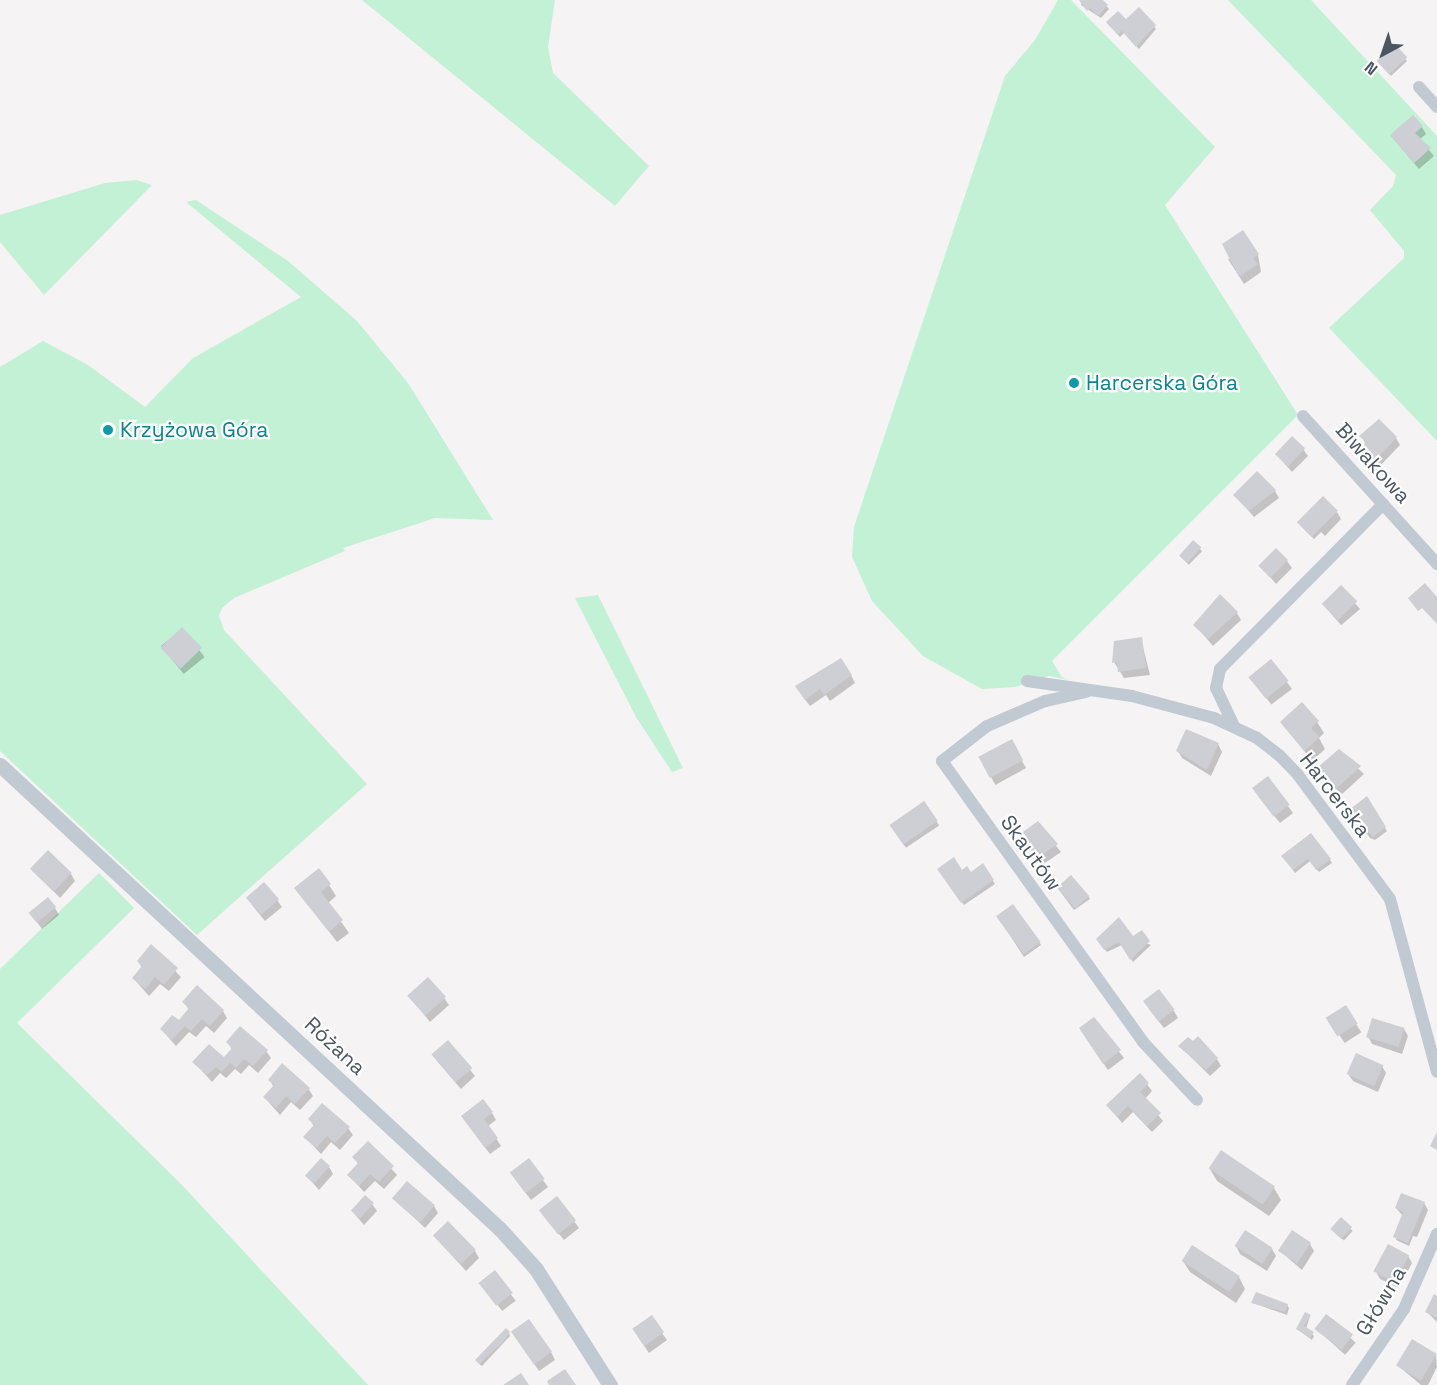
<!DOCTYPE html>
<meta charset="utf-8">
<style>
body{margin:0}
#map{position:relative;width:1437px;height:1385px;overflow:hidden;background:#f5f3f3;font-family:"Space Grotesk",sans-serif}
div>[style]{position:absolute}
.green>*{inset:0;background:#c3f1d5}
.shadow>*{inset:0;background:#0003;transform-origin:0 0}
.building>*{inset:0;background:#cdcfd5;transform-origin:0 0}
.minor>*{height:12px;margin:-6px;padding:0 6px;transform-origin:6px;border-radius:6px;background:#c1cad2}
.tertiary>*{height:15px;margin:-7.5px;padding:0 7.5px;transform-origin:7.5px;border-radius:7.5px;background:#c1cad2}
.dots>*{width:16px;height:16px;translate:-50% -50%;box-sizing:border-box;border:3px solid #fff;border-radius:50%}
span{translate:-50% -50%;white-space:nowrap;text-align:center;line-height:1.15;-webkit-text-stroke:4.5px #fff;paint-order:stroke}
.culture-label{font-size:21px;color:#0d838f}
.left{translate:0 -50%;text-align:left}
.street-label{font-size:21px;color:#4a5661}
.north{position:absolute;left:1353px;top:24px;width:60px;height:60px;-webkit-text-stroke:4px #fff;paint-order:stroke;rotate:220deg;font-size:16px;font-weight:700;line-height:24px;text-align:center;color:#4a5661}
.north::after{content:'';display:block;margin:auto;width:21px;height:27px;background:#4a5661;clip-path:polygon(50% 0,100% 100%,50% 72%,0 100%)}
</style>
<div id="map">
<div class="green">
<div style="clip-path:polygon(362px 0,555px 0,548px 47px,553px 73px,649px 166px,615px 206px)"></div>
<div style="clip-path:polygon(1058px 0,1071px 0,1215px 147px,1165px 205px,1298px 415px,1052px 661px,1062px 677px,1069px 680px,1049px 676px,1015px 687px,982px 689px,923px 656px,872px 601px,852px 557px,854px 527px,1005px 76px,1035px 40px)"></div>
<div style="clip-path:polygon(1228px 0,1311px 0,1437px 136px,1437px 441px,1329px 328px,1404px 258px,1404px 251px,1370px 210px,1393px 186px,1396px 175px)"></div>
<div style="clip-path:polygon(136px 180px,152px 185px,44px 295px,0 242px,0 215px,105px 183px)"></div>
<div style="clip-path:polygon(196px 200px,288px 261px,357px 321px,408px 383px,493px 520px,435px 518px,343px 548px,345px 551px,234px 598px,222px 608px,219px 616px,224px 630px,367px 784px,197px 935px,0 751px,0 367px,43px 341px,88px 365px,145px 407px,193px 358px,301px 297px,186px 202px)"></div>
<div style="clip-path:polygon(598px 595px,683px 768px,672px 772px,636px 717px,575px 598px)"></div>
<div style="clip-path:polygon(99px 873px,134px 908px,17px 1023px,181px 1184px,368px 1385px,0 1385px,0 969px)"></div>
</div>
<div class="shadow">
<div style="clip-path:polygon(1082px 0,1101px 0,1109px 9px,1101px 18px,1081px 5px)"></div>
<div style="clip-path:polygon(1125px 21px,1154px 26px,1156px 29px,1139px 49px,1124px 33px,1120px 37px,1107px 23px)"></div>
<div style="clip-path:polygon(1394px 46px,1407px 61px,1391px 76px,1380px 64px)"></div>
<div style="clip-path:polygon(1422px 127px,1426px 134px,1420px 139px,1434px 156px,1419px 169px,1391px 136px)"></div>
<div style="clip-path:polygon(1258px 255px,1261px 272px,1244px 284px,1228px 259px)"></div>
<div style="clip-path:polygon(1361px 436px,1396px 438px,1400px 445px,1375px 471px,1359px 452px,1366px 444px)"></div>
<div style="clip-path:polygon(1303px 449px,1308px 456px,1292px 472px,1277px 455px)"></div>
<div style="clip-path:polygon(1275px 491px,1279px 498px,1254px 517px,1235px 495px)"></div>
<div style="clip-path:polygon(1337px 512px,1341px 519px,1325px 536px,1321px 532px,1314px 539px,1302px 527px)"></div>
<div style="left:1193px;top:542px;width:13px;height:19px;rotate:45deg"></div>
<div style="clip-path:polygon(1287px 561px,1292px 568px,1276px 584px,1261px 566px)"></div>
<div style="left:1341px;top:587px;width:29px;height:25px;rotate:49deg"></div>
<div style="clip-path:polygon(1237px 613px,1241px 620px,1213px 646px,1195px 625px)"></div>
<div style="left:182px;top:629px;width:36px;height:27px;rotate:51deg"></div>
<div style="clip-path:polygon(1141px 639px,1150px 675px,1124px 678px,1114px 662px)"></div>
<div style="left:1271px;top:661px;width:35px;height:26px;rotate:53deg"></div>
<div style="clip-path:polygon(851px 675px,855px 683px,830px 701px,826px 695px,810px 706px,801px 694px)"></div>
<div style="clip-path:polygon(1282px 722px,1317px 722px,1324px 733px,1319px 738px,1325px 749px,1312px 761px)"></div>
<div style="left:1011px;top:741px;width:31px;height:35px;rotate:61deg"></div>
<div style="clip-path:polygon(1218px 744px,1222px 752px,1211px 776px,1182px 758px,1178px 751px)"></div>
<div style="clip-path:polygon(1339px 751px,1364px 774px,1341px 795px,1325px 775px)"></div>
<div style="clip-path:polygon(1258px 796px,1288px 806px,1293px 813px,1280px 823px)"></div>
<div style="left:924px;top:803px;width:27px;height:40px;rotate:56deg"></div>
<div style="clip-path:polygon(1351px 811px,1381px 822px,1387px 831px,1375px 840px,1370px 838px)"></div>
<div style="clip-path:polygon(1038px 823px,1061px 852px,1042px 865px,1026px 841px)"></div>
<div style="clip-path:polygon(1283px 856px,1330px 860px,1332px 863px,1319px 872px,1310px 861px,1295px 873px)"></div>
<div style="clip-path:polygon(982px 865px,995px 884px,964px 905px,939px 869px,970px 874px)"></div>
<div style="clip-path:polygon(32px 869px,71px 874px,75px 881px,60px 898px)"></div>
<div style="clip-path:polygon(329px 885px,336px 896px,328px 903px,349px 933px,337px 942px,296px 888px)"></div>
<div style="clip-path:polygon(1059px 890px,1088px 896px,1090px 899px,1074px 910px)"></div>
<div style="clip-path:polygon(277px 900px,282px 907px,265px 921px,252px 905px)"></div>
<div style="clip-path:polygon(55px 908px,59px 915px,42px 929px,31px 914px)"></div>
<div style="clip-path:polygon(998px 917px,1039px 942px,1041px 945px,1024px 957px)"></div>
<div style="clip-path:polygon(1133px 938px,1151px 945px,1133px 962px,1122px 945px,1107px 952px,1099px 942px)"></div>
<div style="clip-path:polygon(151px 946px,181px 977px,169px 991px,160px 984px,149px 996px,133px 978px,142px 968px,138px 961px)"></div>
<div style="clip-path:polygon(409px 996px,444px 998px,449px 1005px,430px 1022px)"></div>
<div style="clip-path:polygon(184px 1002px,223px 1011px,227px 1018px,214px 1033px,206px 1026px,196px 1037px,189px 1032px,176px 1046px,161px 1029px,179px 1022px,189px 1010px)"></div>
<div style="left:1345px;top:1007px;width:30px;height:20px;rotate:57deg"></div>
<div style="clip-path:polygon(1149px 1009px,1174px 1011px,1178px 1018px,1164px 1028px)"></div>
<div style="clip-path:polygon(1093px 1019px,1124px 1058px,1108px 1070px,1085px 1036px)"></div>
<div style="clip-path:polygon(1404px 1029px,1408px 1036px,1402px 1054px,1372px 1044px,1368px 1036px)"></div>
<div style="clip-path:polygon(228px 1042px,266px 1051px,271px 1058px,258px 1073px,249px 1065px,241px 1074px,235px 1069px,226px 1078px,220px 1073px,212px 1082px,194px 1062px,224px 1059px,232px 1050px)"></div>
<div style="clip-path:polygon(448px 1042px,475px 1076px,461px 1089px,437px 1061px)"></div>
<div style="clip-path:polygon(1180px 1046px,1217px 1059px,1221px 1066px,1210px 1076px)"></div>
<div style="clip-path:polygon(1382px 1066px,1386px 1073px,1378px 1092px,1353px 1081px,1348px 1074px)"></div>
<div style="clip-path:polygon(1140px 1075px,1152px 1091px,1145px 1099px,1163px 1121px,1152px 1132px,1133px 1112px,1122px 1123px,1108px 1105px)"></div>
<div style="clip-path:polygon(270px 1080px,308px 1088px,313px 1096px,300px 1110px,291px 1102px,280px 1115px,265px 1098px,274px 1088px)"></div>
<div style="clip-path:polygon(492px 1113px,496px 1120px,488px 1126px,501px 1146px,490px 1154px,467px 1123px)"></div>
<div style="clip-path:polygon(310px 1119px,348px 1128px,353px 1135px,340px 1150px,331px 1142px,321px 1154px,305px 1137px,314px 1127px)"></div>
<div style="clip-path:polygon(368px 1143px,397px 1175px,384px 1189px,375px 1181px,364px 1192px,349px 1175px,359px 1165px,354px 1157px)"></div>
<div style="clip-path:polygon(528px 1160px,548px 1187px,531px 1200px,516px 1180px)"></div>
<div style="clip-path:polygon(329px 1167px,333px 1174px,319px 1190px,307px 1176px)"></div>
<div style="clip-path:polygon(1210px 1169px,1274px 1188px,1281px 1200px,1269px 1216px,1217px 1181px)"></div>
<div style="clip-path:polygon(394px 1198px,434px 1206px,438px 1213px,425px 1228px)"></div>
<div style="clip-path:polygon(557px 1198px,579px 1228px,564px 1240px,545px 1217px)"></div>
<div style="clip-path:polygon(1424px 1203px,1428px 1210px,1417px 1237px,1413px 1236px,1409px 1246px,1396px 1240px,1403px 1216px,1396px 1208px)"></div>
<div style="clip-path:polygon(372px 1204px,377px 1211px,364px 1225px,352px 1211px)"></div>
<div style="left:1341px;top:1220px;width:16px;height:13px;rotate:43deg"></div>
<div style="clip-path:polygon(434px 1236px,475px 1251px,479px 1258px,466px 1271px)"></div>
<div style="clip-path:polygon(1310px 1244px,1314px 1251px,1302px 1270px,1280px 1251px)"></div>
<div style="clip-path:polygon(1236px 1246px,1272px 1249px,1276px 1256px,1267px 1271px,1240px 1254px)"></div>
<div style="clip-path:polygon(1408px 1256px,1412px 1263px,1399px 1288px,1380px 1279px,1376px 1272px)"></div>
<div style="clip-path:polygon(1183px 1261px,1239px 1277px,1245px 1289px,1236px 1303px,1190px 1272px)"></div>
<div style="left:494px;top:1272px;width:36px;height:17px;rotate:53deg"></div>
<div style="clip-path:polygon(1437px 1298px,1437px 1322px,1427px 1312px)"></div>
<div style="clip-path:polygon(1253px 1303px,1287px 1305px,1289px 1308px,1287px 1315px)"></div>
<div style="clip-path:polygon(1310px 1316px,1306px 1329px,1314px 1336px,1312px 1340px,1297px 1329px)"></div>
<div style="left:1326px;top:1316px;width:40px;height:16px;rotate:42deg"></div>
<div style="clip-path:polygon(509px 1333px,510px 1336px,482px 1366px,479px 1364px)"></div>
<div style="clip-path:polygon(662px 1333px,667px 1340px,649px 1353px,638px 1337px)"></div>
<div style="clip-path:polygon(517px 1339px,551px 1352px,555px 1360px,539px 1371px)"></div>
<div style="clip-path:polygon(1436px 1355px,1437px 1367px,1428px 1385px,1421px 1385px,1397px 1365px)"></div>
</div>
<div class="building">
<div style="clip-path:polygon(1079px 0,1103px 0,1108px 5px,1098px 16px,1090px 8px,1087px 11px)"></div>
<div style="clip-path:polygon(1139px 7px,1156px 25px,1136px 47px,1122px 31px,1118px 35px,1106px 22px,1118px 11px,1126px 19px)"></div>
<div style="left:1395px;top:44px;width:18px;height:25px;rotate:47deg"></div>
<div style="clip-path:polygon(1413px 115px,1423px 126px,1415px 133px,1431px 148px,1414px 163px,1390px 135px)"></div>
<div style="clip-path:polygon(1243px 230px,1259px 254px,1253px 258px,1258px 264px,1239px 277px,1222px 244px)"></div>
<div style="clip-path:polygon(1379px 419px,1397px 437px,1371px 465px,1357px 452px,1366px 442px,1359px 436px)"></div>
<div style="left:1292px;top:436px;width:18px;height:25px;rotate:43deg"></div>
<div style="clip-path:polygon(1257px 471px,1276px 490px,1249px 511px,1233px 495px)"></div>
<div style="left:1323px;top:496px;width:21px;height:37px;rotate:45deg"></div>
<div style="left:1193px;top:540px;width:11px;height:21px;rotate:41deg"></div>
<div style="left:1276px;top:548px;width:17px;height:25px;rotate:45deg"></div>
<div style="clip-path:polygon(1425px 583px,1437px 597px,1437px 624px,1422px 608px,1418px 611px,1408px 598px)"></div>
<div style="left:1341px;top:585px;width:23px;height:27px;rotate:45deg"></div>
<div style="clip-path:polygon(1220px 594px,1238px 612px,1208px 639px,1193px 625px)"></div>
<div style="left:182px;top:627px;width:29px;height:30px;rotate:46deg"></div>
<div style="clip-path:polygon(1142px 637px,1146px 668px,1118px 672px,1117px 662px,1112px 663px,1114px 641px)"></div>
<div style="clip-path:polygon(841px 658px,852px 675px,824px 695px,820px 689px,805px 700px,795px 686px)"></div>
<div style="left:1271px;top:659px;width:28px;height:29px;rotate:51deg"></div>
<div style="clip-path:polygon(1302px 702px,1319px 721px,1311px 728px,1320px 737px,1304px 751px,1280px 722px)"></div>
<div style="clip-path:polygon(1186px 729px,1219px 743px,1207px 770px,1176px 751px)"></div>
<div style="left:1012px;top:739px;width:24px;height:38px;rotate:62deg"></div>
<div style="clip-path:polygon(1339px 749px,1361px 766px,1336px 789px,1318px 767px)"></div>
<div style="left:1268px;top:776px;width:36px;height:20px;rotate:53deg"></div>
<div style="clip-path:polygon(1367px 796px,1386px 827px,1373px 837px,1349px 810px)"></div>
<div style="left:924px;top:801px;width:24px;height:42px;rotate:55deg"></div>
<div style="clip-path:polygon(1038px 821px,1058px 844px,1037px 858px,1020px 834px)"></div>
<div style="clip-path:polygon(1311px 833px,1331px 859px,1316px 870px,1308px 859px,1293px 870px,1281px 856px)"></div>
<div style="left:48px;top:850px;width:33px;height:26px;rotate:44deg"></div>
<div style="clip-path:polygon(954px 857px,962px 870px,967px 866px,971px 872px,983px 863px,994px 880px,961px 903px,937px 869px)"></div>
<div style="clip-path:polygon(319px 868px,331px 884px,321px 892px,343px 920px,329px 932px,294px 888px)"></div>
<div style="left:1071px;top:875px;width:28px;height:19px;rotate:49deg"></div>
<div style="left:264px;top:882px;width:23px;height:24px;rotate:49deg"></div>
<div style="left:48px;top:897px;width:13px;height:25px;rotate:51deg"></div>
<div style="left:1013px;top:904px;width:47px;height:21px;rotate:54deg"></div>
<div style="clip-path:polygon(1119px 917px,1133px 936px,1142px 930px,1150px 941px,1130px 960px,1119px 942px,1104px 950px,1096px 939px)"></div>
<div style="clip-path:polygon(151px 944px,178px 968px,164px 985px,155px 977px,145px 989px,132px 978px,142px 966px,137px 961px)"></div>
<div style="left:428px;top:977px;width:27px;height:28px;rotate:48deg"></div>
<div style="clip-path:polygon(197px 985px,224px 1010px,210px 1026px,202px 1019px,191px 1031px,185px 1026px,172px 1040px,160px 1029px,172px 1015px,179px 1020px,189px 1008px,182px 1002px)"></div>
<div style="left:1159px;top:989px;width:26px;height:20px;rotate:53deg"></div>
<div style="left:1346px;top:1005px;width:22px;height:24px;rotate:58deg"></div>
<div style="clip-path:polygon(1094px 1017px,1121px 1050px,1103px 1064px,1079px 1028px)"></div>
<div style="left:1372px;top:1018px;width:34px;height:20px;rotate:17deg"></div>
<div style="clip-path:polygon(240px 1026px,268px 1050px,253px 1066px,244px 1059px,236px 1068px,230px 1063px,222px 1072px,216px 1067px,207px 1075px,192px 1062px,209px 1044px,224px 1057px,232px 1048px,226px 1042px)"></div>
<div style="clip-path:polygon(1198px 1036px,1218px 1058px,1206px 1070px,1178px 1046px,1188px 1037px,1193px 1041px)"></div>
<div style="left:448px;top:1040px;width:37px;height:22px;rotate:49deg"></div>
<div style="left:1356px;top:1053px;width:30px;height:23px;rotate:24deg"></div>
<div style="clip-path:polygon(282px 1063px,310px 1088px,295px 1104px,286px 1096px,276px 1108px,263px 1097px,274px 1085px,268px 1080px)"></div>
<div style="clip-path:polygon(1140px 1073px,1149px 1083px,1140px 1092px,1161px 1113px,1147px 1126px,1128px 1106px,1117px 1117px,1106px 1105px)"></div>
<div style="clip-path:polygon(483px 1099px,493px 1112px,484px 1119px,498px 1138px,485px 1148px,461px 1116px)"></div>
<div style="clip-path:polygon(322px 1103px,350px 1127px,335px 1143px,327px 1136px,316px 1148px,303px 1137px,314px 1125px,308px 1119px)"></div>
<div style="clip-path:polygon(1437px 1132px,1437px 1150px,1430px 1146px)"></div>
<div style="clip-path:polygon(368px 1141px,394px 1166px,379px 1182px,370px 1174px,359px 1186px,347px 1175px,358px 1163px,352px 1157px)"></div>
<div style="left:1221px;top:1150px;width:65px;height:22px;rotate:34deg"></div>
<div style="left:321px;top:1158px;width:12px;height:24px;rotate:42deg"></div>
<div style="left:529px;top:1158px;width:26px;height:24px;rotate:53deg"></div>
<div style="left:407px;top:1181px;width:37px;height:23px;rotate:41deg"></div>
<div style="clip-path:polygon(1401px 1193px,1425px 1202px,1408px 1243px,1393px 1237px,1403px 1212px,1395px 1208px)"></div>
<div style="left:365px;top:1195px;width:12px;height:21px;rotate:42deg"></div>
<div style="left:557px;top:1196px;width:31px;height:23px;rotate:52deg"></div>
<div style="left:1341px;top:1217px;width:15px;height:16px;rotate:42deg"></div>
<div style="left:448px;top:1221px;width:40px;height:21px;rotate:46deg"></div>
<div style="left:1245px;top:1230px;width:33px;height:19px;rotate:33deg"></div>
<div style="left:1292px;top:1230px;width:23px;height:25px;rotate:34deg"></div>
<div style="left:1388px;top:1244px;width:24px;height:31px;rotate:28deg"></div>
<div style="left:1192px;top:1245px;width:57px;height:19px;rotate:33deg"></div>
<div style="left:495px;top:1270px;width:29px;height:21px;rotate:52deg"></div>
<div style="clip-path:polygon(1256px 1292px,1288px 1304px,1285px 1312px,1251px 1303px)"></div>
<div style="clip-path:polygon(1434px 1294px,1437px 1296px,1437px 1318px,1425px 1312px)"></div>
<div style="clip-path:polygon(1305px 1312px,1311px 1315px,1304px 1326px,1314px 1332px,1310px 1338px,1296px 1329px)"></div>
<div style="left:1326px;top:1314px;width:34px;height:19px;rotate:37deg"></div>
<div style="left:652px;top:1315px;width:21px;height:24px;rotate:55deg"></div>
<div style="left:529px;top:1319px;width:40px;height:22px;rotate:55deg"></div>
<div style="clip-path:polygon(506px 1328px,510px 1332px,503px 1342px,479px 1364px,475px 1360px)"></div>
<div style="left:1412px;top:1339px;width:29px;height:31px;rotate:31deg"></div>
<div style="clip-path:polygon(565px 1369px,576px 1385px,549px 1385px,547px 1381px)"></div>
<div style="clip-path:polygon(521px 1373px,529px 1385px,503px 1385px)"></div>
</div>
<div class="minor">
<div style="left:1419px;top:87px;width:27px;rotate:48deg"></div>
<div style="left:1303px;top:416px;width:200px;rotate:47.8deg"></div>
<div style="left:1027px;top:681px;width:106px;rotate:8.1deg"></div>
<div style="left:1132px;top:696px;width:85px;rotate:15deg"></div>
<div style="left:1214px;top:718px;width:47px;rotate:24.9deg"></div>
<div style="left:1257px;top:738px;width:28px;rotate:38deg"></div>
<div style="left:1279px;top:755px;width:28px;rotate:46deg"></div>
<div style="left:1298px;top:775px;width:154px;rotate:53.4deg"></div>
<div style="left:1390px;top:899px;width:179px;rotate:74.8deg"></div>
<div style="left:1086px;top:692px;width:42px;rotate:167.6deg"></div>
<div style="left:1045px;top:701px;width:63px;rotate:156.7deg"></div>
<div style="left:987px;top:726px;width:57px;rotate:142.1deg"></div>
<div style="left:942px;top:761px;width:345px;rotate:54.4deg"></div>
<div style="left:1143px;top:1042px;width:79px;rotate:47deg"></div>
<div style="left:1234px;top:726px;width:42px;rotate:-115.3deg"></div>
<div style="left:1216px;top:688px;width:19px;rotate:-78deg"></div>
<div style="left:1220px;top:669px;width:232px;rotate:-45.3deg"></div>
<div style="left:1352px;top:1385px;width:92px;rotate:-55.6deg"></div>
<div style="left:1404px;top:1309px;width:82px;rotate:-66.3deg"></div>
</div>
<div class="tertiary">
<div style="left:0;top:765px;width:682px;rotate:42.86deg"></div>
<div style="left:500px;top:1229px;width:54px;rotate:48deg"></div>
<div style="left:536px;top:1269px;width:138px;rotate:57.5deg"></div>
</div>
<div class="dots">
<div style="left:1074px;top:383px;background:#0f9aa8"></div>
<div style="left:108px;top:430px;background:#0f9aa8"></div>
</div>
<div class="culture-label">
<span class="left" style="left:1086px;top:383px">Harcerska Góra</span>
<span class="left" style="left:120px;top:430px">Krzyżowa Góra</span>
</div>
<div class="street-label">
<span style="left:1373px;top:463px;rotate:48deg">Biwakowa</span>
<span style="left:1335px;top:795px;rotate:52deg">Harcerska</span>
<span style="left:1031px;top:853px;rotate:54deg">Skautów</span>
<span style="left:335px;top:1046px;rotate:43deg">Różana</span>
<span style="left:1381px;top:1301px;rotate:-59deg">Główna</span>
</div>
<div class="north">N</div>
</div>
